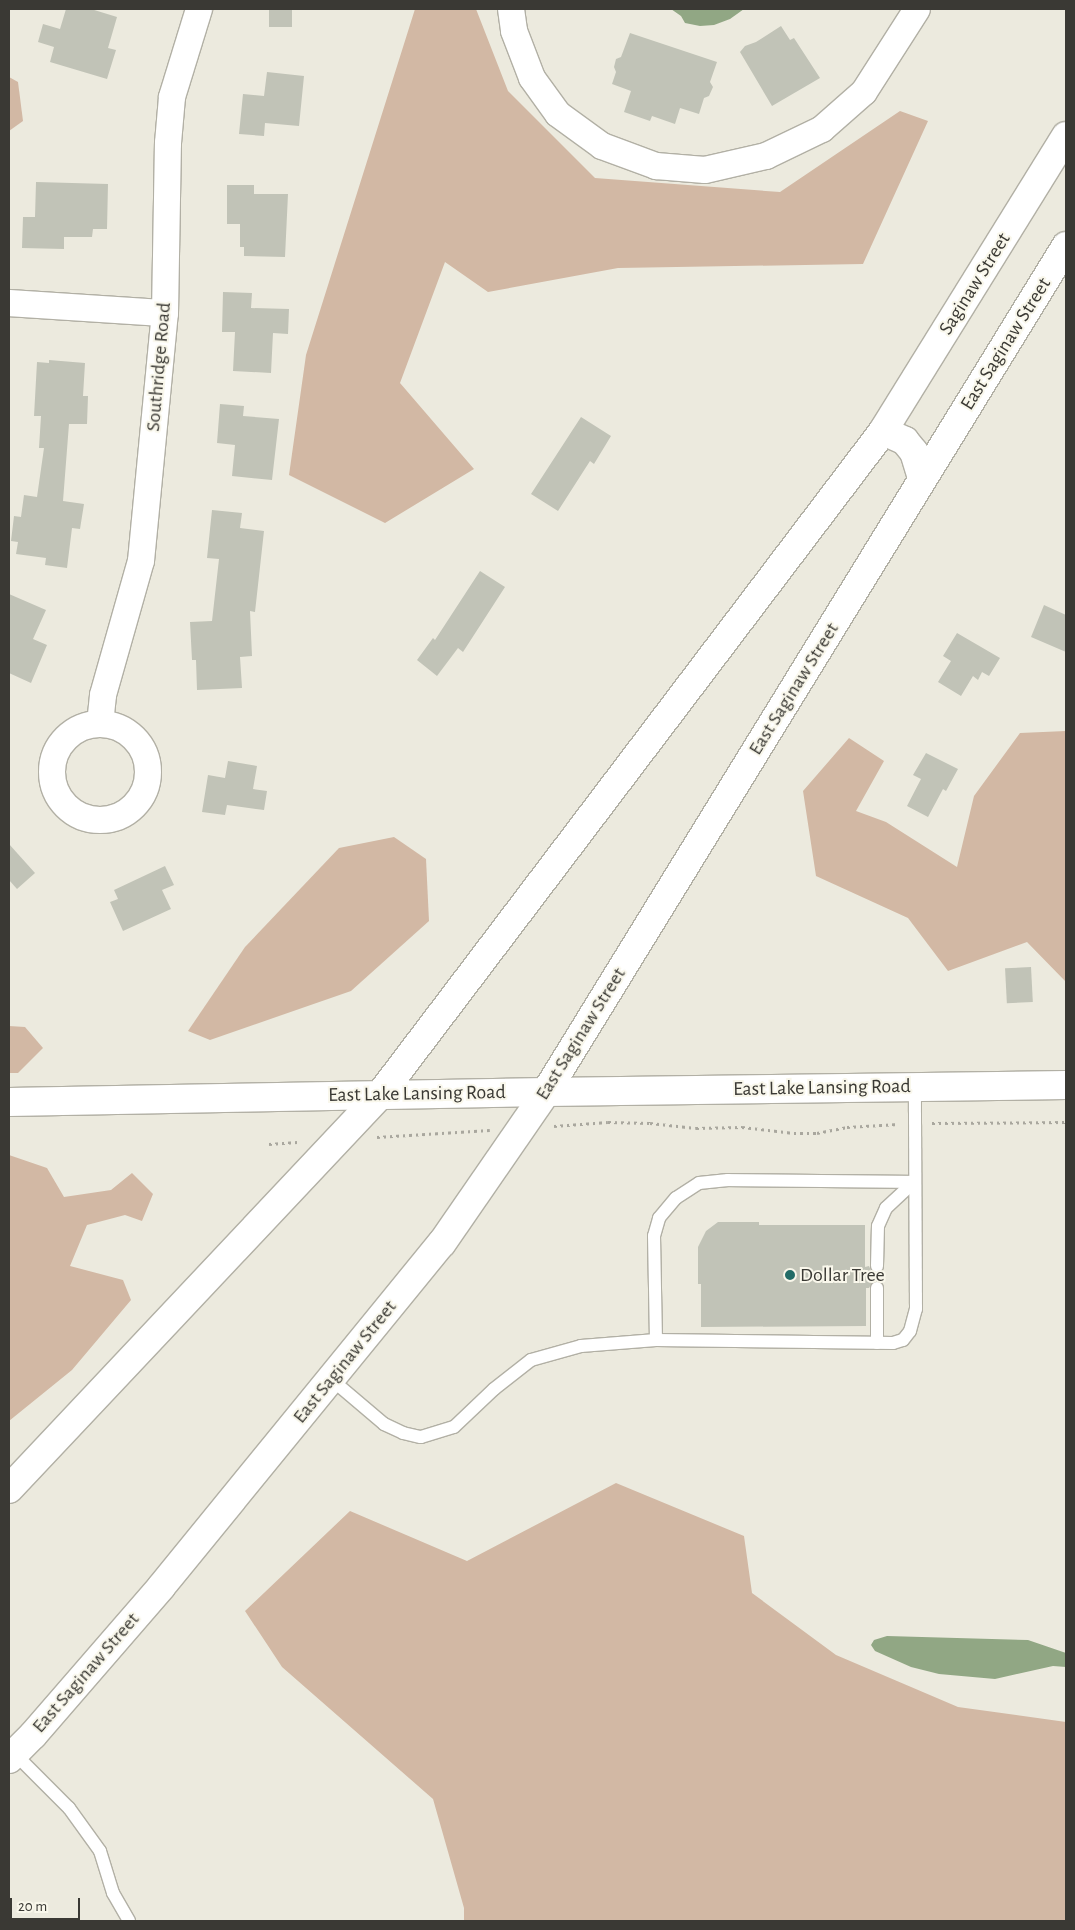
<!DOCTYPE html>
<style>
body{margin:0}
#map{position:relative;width:1075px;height:1930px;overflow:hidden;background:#eceade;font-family:"Alegreya Sans",sans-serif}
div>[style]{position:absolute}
.green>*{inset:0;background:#d2b8a4}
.water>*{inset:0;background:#91a784}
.building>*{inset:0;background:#c1c3b7;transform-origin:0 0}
.path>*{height:3px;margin-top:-1.5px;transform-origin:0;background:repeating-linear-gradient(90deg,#a9a79e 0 2.5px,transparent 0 6.5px)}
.roads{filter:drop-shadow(1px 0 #b2b0a5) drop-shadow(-1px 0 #b2b0a5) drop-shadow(0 1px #b2b0a5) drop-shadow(0 -1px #b2b0a5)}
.service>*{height:12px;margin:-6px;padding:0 6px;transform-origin:6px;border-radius:6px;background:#fff}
.minor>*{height:26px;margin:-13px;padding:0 13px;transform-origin:13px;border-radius:13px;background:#fff}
.minor>.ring{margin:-13px;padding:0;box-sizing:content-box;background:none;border:26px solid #fff;border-radius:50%}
.tertiary>*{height:28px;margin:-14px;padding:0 14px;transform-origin:14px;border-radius:14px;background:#fff}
.secondary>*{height:28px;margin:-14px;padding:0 14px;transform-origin:14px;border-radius:14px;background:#fff}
.primary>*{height:28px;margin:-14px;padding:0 14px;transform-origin:14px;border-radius:14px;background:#fff}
.dots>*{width:14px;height:14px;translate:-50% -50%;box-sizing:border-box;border:2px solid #f9f7eb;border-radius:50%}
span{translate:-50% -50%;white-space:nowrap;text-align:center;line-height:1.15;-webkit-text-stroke:4px #f9f7eb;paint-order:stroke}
.street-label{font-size:20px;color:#3a3934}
.poi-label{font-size:20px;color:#3a3934}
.left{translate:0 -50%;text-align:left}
.frame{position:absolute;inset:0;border:10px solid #3a3934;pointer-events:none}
.scale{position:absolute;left:10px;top:1898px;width:70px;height:22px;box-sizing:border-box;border:2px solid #3a3934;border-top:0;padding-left:6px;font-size:15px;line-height:18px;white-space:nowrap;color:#3a3934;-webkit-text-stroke:4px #f9f7eb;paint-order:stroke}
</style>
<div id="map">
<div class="green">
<div style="clip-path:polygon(415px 9px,476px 9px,508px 91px,595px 178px,780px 192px,900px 111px,928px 121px,863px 264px,618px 268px,488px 292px,445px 262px,400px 383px,474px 469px,385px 523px,289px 475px,306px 355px)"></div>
<div style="clip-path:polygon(9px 77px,18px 82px,23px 121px,9px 131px)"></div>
<div style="clip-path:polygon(1066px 731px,1066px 982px,1027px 942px,948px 971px,908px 918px,816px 876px,803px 791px,849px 738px,884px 761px,856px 811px,886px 822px,957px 867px,974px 796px,1020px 733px)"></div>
<div style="clip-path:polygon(394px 837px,426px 859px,429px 921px,351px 991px,210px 1040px,188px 1031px,245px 947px,339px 848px)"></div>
<div style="clip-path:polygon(9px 1026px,25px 1027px,43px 1048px,18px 1073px,9px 1073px)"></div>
<div style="clip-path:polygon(9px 1155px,47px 1168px,64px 1197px,111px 1190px,132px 1173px,153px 1194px,142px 1221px,125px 1215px,87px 1225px,70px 1266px,123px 1280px,131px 1300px,72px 1370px,9px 1421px)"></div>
<div style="clip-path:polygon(616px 1483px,744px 1536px,752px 1593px,836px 1655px,958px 1707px,1066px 1722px,1066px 1921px,464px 1921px,464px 1908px,433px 1799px,282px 1667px,245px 1611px,350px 1511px,467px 1561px)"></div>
</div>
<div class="water">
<div style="clip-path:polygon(671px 9px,744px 9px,730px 19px,714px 25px,700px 26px,685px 23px,681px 16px)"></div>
<div style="clip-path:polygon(887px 1636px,1028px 1640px,1066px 1653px,1066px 1667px,1053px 1666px,995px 1679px,939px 1674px,911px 1667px,875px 1651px,871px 1645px,874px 1640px)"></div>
</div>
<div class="building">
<div style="clip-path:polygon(66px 9px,91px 9px,117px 17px,108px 48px,116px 50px,107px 79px,50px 62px,54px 47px,38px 42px,43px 24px,60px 29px)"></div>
<div style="left:269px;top:9px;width:23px;height:18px"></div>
<div style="clip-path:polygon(781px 26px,790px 40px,794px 38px,820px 78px,772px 106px,740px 52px,745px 46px,756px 42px)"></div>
<div style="clip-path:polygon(630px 33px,717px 62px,710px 82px,713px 87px,709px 96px,704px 98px,699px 114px,680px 108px,675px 124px,652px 116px,650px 121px,624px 112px,631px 91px,612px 84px,616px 72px,614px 67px,616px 59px,621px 57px)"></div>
<div style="clip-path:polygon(267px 72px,304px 76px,299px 126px,265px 123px,264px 136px,239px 134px,243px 94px,264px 96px)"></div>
<div style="clip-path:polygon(36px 182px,108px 184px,107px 229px,93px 229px,92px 237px,64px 237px,64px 249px,22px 248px,23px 217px,35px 217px)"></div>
<div style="clip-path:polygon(227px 185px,254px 185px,254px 194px,288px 194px,285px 257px,244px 256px,244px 247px,240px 247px,240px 224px,227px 224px)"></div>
<div style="clip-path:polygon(223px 292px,252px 293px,251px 308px,289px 309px,288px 334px,273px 333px,271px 373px,233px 371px,235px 332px,222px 332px)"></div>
<div style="clip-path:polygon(49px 360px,85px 363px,83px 396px,88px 396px,87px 424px,69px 424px,63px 501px,84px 504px,80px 529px,72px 528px,67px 568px,45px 565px,46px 558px,16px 554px,18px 542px,11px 541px,14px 516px,21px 517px,24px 495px,37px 497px,44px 448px,39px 448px,41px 416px,34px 416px,37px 362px,49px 363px)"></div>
<div style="clip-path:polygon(220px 404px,244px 406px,243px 416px,279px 419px,272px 480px,232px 476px,235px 445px,217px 443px)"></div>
<div style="clip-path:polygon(581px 417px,611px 436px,594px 464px,590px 461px,558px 511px,531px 494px)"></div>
<div style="clip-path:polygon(212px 510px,242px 513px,240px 528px,264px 531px,255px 612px,250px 611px,252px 656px,240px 657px,242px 688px,197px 690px,196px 660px,192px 660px,190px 622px,212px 621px,219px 559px,207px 558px)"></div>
<div style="clip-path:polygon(480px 571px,505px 587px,463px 652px,458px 648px,437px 676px,417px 660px,433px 638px,435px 640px)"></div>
<div style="clip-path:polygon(9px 594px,46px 610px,33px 639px,47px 645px,31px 683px,9px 673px)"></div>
<div style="clip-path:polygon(1044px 605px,1066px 615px,1066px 652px,1031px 637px)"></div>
<div style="clip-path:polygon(957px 633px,1000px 658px,989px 676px,982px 672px,978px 680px,973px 676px,961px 696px,938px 682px,951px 661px,943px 656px)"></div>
<div style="clip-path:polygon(926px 753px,958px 769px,946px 791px,943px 789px,928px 817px,907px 806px,921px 779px,913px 775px)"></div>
<div style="clip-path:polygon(228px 761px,257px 766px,253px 789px,267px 791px,264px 810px,227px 805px,225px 815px,202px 812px,208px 775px,225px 778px)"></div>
<div style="clip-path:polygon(9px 844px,35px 873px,17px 889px,9px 880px)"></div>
<div style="clip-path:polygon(165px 866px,174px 885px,162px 890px,171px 909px,123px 931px,110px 902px,118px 899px,114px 890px)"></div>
<div style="left:1031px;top:967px;width:35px;height:26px;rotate:87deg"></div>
<div style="clip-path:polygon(718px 1222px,759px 1222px,759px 1225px,865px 1225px,865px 1267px,869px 1266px,872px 1273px,876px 1274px,883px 1271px,883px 1283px,873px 1281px,869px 1288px,866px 1288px,866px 1326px,701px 1327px,701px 1284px,698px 1284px,698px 1247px,706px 1231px)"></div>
</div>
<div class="path">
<div style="left:932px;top:1123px;width:134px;rotate:-0.4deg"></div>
<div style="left:554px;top:1126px;width:54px;rotate:-4.2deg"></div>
<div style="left:608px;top:1122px;width:42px;rotate:1.4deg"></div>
<div style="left:650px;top:1123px;width:46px;rotate:6.2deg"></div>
<div style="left:696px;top:1128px;width:46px;rotate:-1.2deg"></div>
<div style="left:742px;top:1127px;width:52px;rotate:6.6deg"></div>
<div style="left:794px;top:1133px;width:23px"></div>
<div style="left:817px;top:1133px;width:31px;rotate:-11deg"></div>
<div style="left:847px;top:1127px;width:52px;rotate:-3.3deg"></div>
<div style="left:377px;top:1137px;width:113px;rotate:-3.5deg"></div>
<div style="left:269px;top:1144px;width:32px;rotate:-4deg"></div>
</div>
<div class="roads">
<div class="service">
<div style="left:877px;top:1266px;width:40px;rotate:-88.6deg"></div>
<div style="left:878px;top:1226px;width:20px;rotate:-66deg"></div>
<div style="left:886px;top:1208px;width:38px;rotate:-43deg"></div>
<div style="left:877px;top:1288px;width:55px;rotate:90deg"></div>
<div style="left:656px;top:1340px;width:104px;rotate:-91.1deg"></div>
<div style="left:654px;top:1236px;width:19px;rotate:-74deg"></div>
<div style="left:659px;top:1218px;width:26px;rotate:-50deg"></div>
<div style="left:676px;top:1198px;width:27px;rotate:-33deg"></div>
<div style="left:699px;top:1183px;width:29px;rotate:-6deg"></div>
<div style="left:728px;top:1180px;width:186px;rotate:0.6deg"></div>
<div style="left:331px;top:1379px;width:70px;rotate:40.3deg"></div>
<div style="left:384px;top:1424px;width:21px;rotate:25deg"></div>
<div style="left:403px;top:1433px;width:18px;rotate:13deg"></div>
<div style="left:421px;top:1437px;width:34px;rotate:-17deg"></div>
<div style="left:454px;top:1427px;width:55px;rotate:-43.5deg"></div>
<div style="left:494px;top:1389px;width:47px;rotate:-38.1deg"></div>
<div style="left:531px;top:1360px;width:52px;rotate:-15.6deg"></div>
<div style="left:581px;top:1346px;width:75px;rotate:-4.6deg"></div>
<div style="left:656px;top:1340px;width:237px;rotate:0.7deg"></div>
<div style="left:893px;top:1343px;width:10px;rotate:-17deg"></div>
<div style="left:903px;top:1340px;width:11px;rotate:-52deg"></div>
<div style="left:910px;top:1331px;width:23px;rotate:-75deg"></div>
<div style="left:916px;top:1309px;width:222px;rotate:-90.3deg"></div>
<div style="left:14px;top:1753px;width:78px;rotate:45deg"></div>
<div style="left:69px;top:1808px;width:53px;rotate:54.2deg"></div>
<div style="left:100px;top:1851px;width:44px;rotate:72.8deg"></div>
<div style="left:113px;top:1893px;width:32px;rotate:60deg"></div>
</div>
<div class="minor">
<div style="left:511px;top:9px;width:22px;rotate:82deg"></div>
<div style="left:514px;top:31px;width:50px;rotate:69deg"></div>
<div style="left:532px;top:78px;width:44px;rotate:54.2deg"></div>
<div style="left:558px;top:114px;width:54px;rotate:36deg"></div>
<div style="left:602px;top:146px;width:58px;rotate:20.3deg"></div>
<div style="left:656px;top:166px;width:49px;rotate:4.7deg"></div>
<div style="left:705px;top:170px;width:63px;rotate:-12.9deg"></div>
<div style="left:766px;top:156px;width:62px;rotate:-25.7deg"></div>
<div style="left:822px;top:129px;width:56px;rotate:-41.4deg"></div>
<div style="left:864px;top:92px;width:98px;rotate:-57.4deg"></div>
<div style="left:9px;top:303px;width:156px;rotate:3.7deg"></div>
<div style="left:100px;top:724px;width:29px;rotate:-84deg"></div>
<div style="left:103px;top:695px;width:139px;rotate:-74.2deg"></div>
<div style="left:141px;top:561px;width:249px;rotate:-84.5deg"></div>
<div style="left:165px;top:313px;width:170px;rotate:-89deg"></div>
<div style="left:168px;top:143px;width:46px;rotate:-85deg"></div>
<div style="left:172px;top:97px;width:92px;rotate:-72.9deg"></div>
<div class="ring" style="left:52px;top:724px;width:70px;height:70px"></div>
</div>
<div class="tertiary">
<div style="left:546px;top:1092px;width:520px;rotate:-0.77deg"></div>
</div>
<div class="secondary">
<div style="left:9px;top:1102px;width:537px;rotate:-1.07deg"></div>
</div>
<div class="primary">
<div style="left:883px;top:431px;width:24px;rotate:24deg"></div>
<div style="left:905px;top:441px;width:14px;rotate:51deg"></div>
<div style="left:914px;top:452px;width:28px;rotate:73deg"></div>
<div style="left:9px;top:1489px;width:541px;rotate:-46.72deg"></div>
<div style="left:380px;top:1095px;width:833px;rotate:-52.85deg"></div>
<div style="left:883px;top:431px;width:347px;rotate:-58.2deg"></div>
<div style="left:9px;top:1759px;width:34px;rotate:-45deg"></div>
<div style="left:33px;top:1735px;width:196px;rotate:-49.1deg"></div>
<div style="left:161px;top:1587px;width:444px;rotate:-50.8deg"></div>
<div style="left:442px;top:1243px;width:183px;rotate:-55.4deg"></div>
<div style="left:546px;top:1092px;width:993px;rotate:-58.42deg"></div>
</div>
</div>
<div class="dots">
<div style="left:790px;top:1275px;background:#226c67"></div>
</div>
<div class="street-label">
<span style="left:975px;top:284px;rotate:-58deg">Saginaw Street</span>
<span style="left:1006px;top:344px;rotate:-58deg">East Saginaw Street</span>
<span style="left:159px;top:367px;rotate:-85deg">Southridge Road</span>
<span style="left:794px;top:689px;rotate:-58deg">East Saginaw Street</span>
<span style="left:581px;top:1034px;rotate:-58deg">East Saginaw Street</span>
<span style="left:822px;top:1088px;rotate:-1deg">East Lake Lansing Road</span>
<span style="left:417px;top:1094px;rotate:-1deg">East Lake Lansing Road</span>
<span style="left:345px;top:1362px;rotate:-51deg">East Saginaw Street</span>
<span style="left:86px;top:1673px;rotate:-49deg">East Saginaw Street</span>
</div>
<div class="poi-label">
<span class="left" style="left:800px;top:1275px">Dollar Tree</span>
</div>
<div class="frame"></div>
<div class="scale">20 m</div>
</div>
